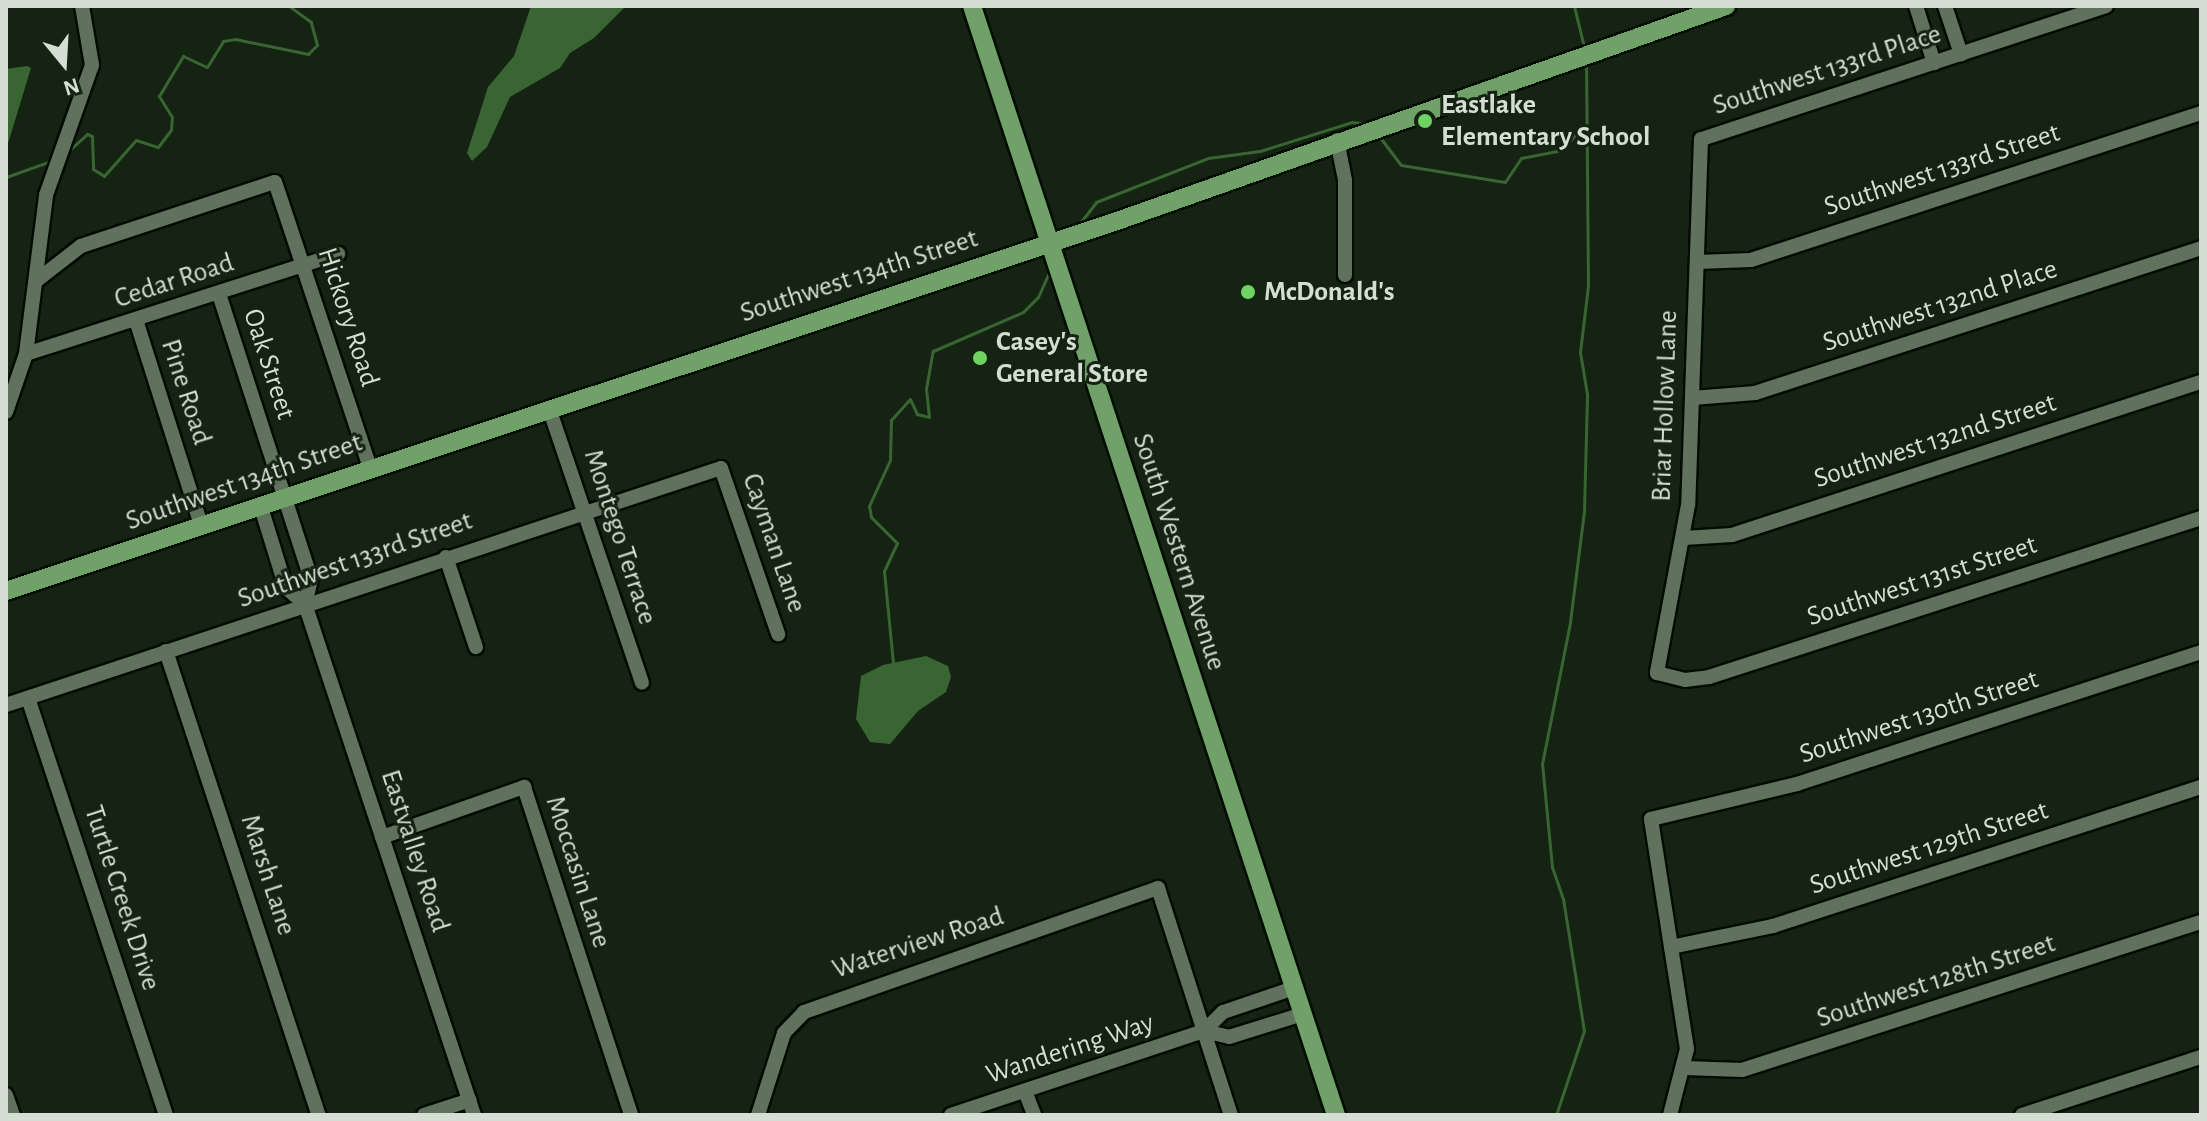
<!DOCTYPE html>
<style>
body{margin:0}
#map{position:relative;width:2207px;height:1121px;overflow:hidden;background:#142312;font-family:"Alegreya Sans",sans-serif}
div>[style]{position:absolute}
.water>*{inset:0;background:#396533}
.stream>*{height:3px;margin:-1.5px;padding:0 1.5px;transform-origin:1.5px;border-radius:1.5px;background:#396533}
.roads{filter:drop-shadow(2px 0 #020c01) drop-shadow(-2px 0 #020c01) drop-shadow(0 2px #020c01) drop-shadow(0 -2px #020c01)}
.minor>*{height:14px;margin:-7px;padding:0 7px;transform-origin:7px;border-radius:7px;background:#60715e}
.major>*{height:18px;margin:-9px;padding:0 9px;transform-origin:9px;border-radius:9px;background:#6fa168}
.dots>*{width:22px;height:22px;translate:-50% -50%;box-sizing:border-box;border:4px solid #142312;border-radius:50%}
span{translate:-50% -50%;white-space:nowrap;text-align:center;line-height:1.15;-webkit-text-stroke:6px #142312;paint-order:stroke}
.street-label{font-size:28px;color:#d5ded3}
.poi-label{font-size:28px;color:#d5ded3;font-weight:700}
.left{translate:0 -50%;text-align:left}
.frame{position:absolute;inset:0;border:8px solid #d5ded3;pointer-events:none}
.north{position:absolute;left:24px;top:24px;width:80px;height:80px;-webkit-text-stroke:6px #142312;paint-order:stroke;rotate:162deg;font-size:22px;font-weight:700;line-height:32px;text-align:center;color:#d5ded3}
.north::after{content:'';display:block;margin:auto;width:28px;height:36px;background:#d5ded3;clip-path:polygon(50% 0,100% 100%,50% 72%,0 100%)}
</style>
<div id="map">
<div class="water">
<div style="clip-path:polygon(531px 6px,626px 6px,594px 38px,570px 53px,560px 68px,510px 97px,487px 147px,472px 161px,467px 153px,488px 87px,514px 56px)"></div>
<div style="clip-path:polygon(27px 66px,31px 68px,6px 150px,6px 69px)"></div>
<div style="clip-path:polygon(926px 656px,948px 666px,951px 677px,946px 692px,918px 711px,890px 744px,870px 742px,856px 719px,861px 676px,883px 665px)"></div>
</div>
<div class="stream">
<div style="left:1574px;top:6px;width:42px;rotate:76.3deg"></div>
<div style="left:1379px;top:136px;width:36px;rotate:53deg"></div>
<div style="left:1401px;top:165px;width:105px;rotate:9.3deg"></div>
<div style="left:1505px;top:182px;width:29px;rotate:-56deg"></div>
<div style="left:1521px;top:158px;width:42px;rotate:-11deg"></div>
<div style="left:1562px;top:150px;width:33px;rotate:-49deg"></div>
<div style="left:65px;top:154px;width:30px;rotate:-42deg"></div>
<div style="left:87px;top:134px;width:5px;rotate:22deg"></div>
<div style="left:92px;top:136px;width:33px;rotate:88deg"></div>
<div style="left:93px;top:169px;width:13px;rotate:32deg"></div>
<div style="left:104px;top:176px;width:48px;rotate:-48.4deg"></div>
<div style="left:136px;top:140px;width:23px;rotate:18deg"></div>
<div style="left:158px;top:147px;width:21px;rotate:-53deg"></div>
<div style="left:171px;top:130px;width:13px;rotate:-86deg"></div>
<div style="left:172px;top:117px;width:25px;rotate:-122deg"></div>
<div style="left:159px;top:96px;width:47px;rotate:-59deg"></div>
<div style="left:183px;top:56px;width:26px;rotate:25deg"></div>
<div style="left:207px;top:67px;width:31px;rotate:-58deg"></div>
<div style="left:223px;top:41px;width:12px;rotate:-9deg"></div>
<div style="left:235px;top:39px;width:75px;rotate:11.6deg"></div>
<div style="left:308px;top:54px;width:13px;rotate:-45deg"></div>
<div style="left:317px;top:45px;width:24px;rotate:-105deg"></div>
<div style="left:311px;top:22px;width:27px;rotate:-144deg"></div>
<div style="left:6px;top:177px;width:48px;rotate:-19.6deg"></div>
<div style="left:1076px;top:228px;width:33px;rotate:-52deg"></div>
<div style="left:1096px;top:202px;width:120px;rotate:-21.4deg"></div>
<div style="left:1208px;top:158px;width:52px;rotate:-7.7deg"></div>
<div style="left:1260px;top:151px;width:96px;rotate:-17.5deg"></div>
<div style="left:1352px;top:122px;width:15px;rotate:8deg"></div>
<div style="left:893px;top:663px;width:92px;rotate:-95.6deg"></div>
<div style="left:884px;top:571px;width:31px;rotate:-65deg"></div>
<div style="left:897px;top:543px;width:37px;rotate:-135deg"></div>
<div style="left:871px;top:517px;width:11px;rotate:-100deg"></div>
<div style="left:869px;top:506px;width:51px;rotate:-65.5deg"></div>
<div style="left:890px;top:460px;width:40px;rotate:-88.6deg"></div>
<div style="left:891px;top:420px;width:28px;rotate:-48deg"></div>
<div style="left:910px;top:399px;width:17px;rotate:65deg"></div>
<div style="left:917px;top:414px;width:12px;rotate:14deg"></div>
<div style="left:929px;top:417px;width:28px;rotate:-96deg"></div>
<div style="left:926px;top:389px;width:39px;rotate:-80deg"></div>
<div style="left:933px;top:351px;width:98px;rotate:-23.4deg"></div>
<div style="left:1023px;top:312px;width:21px;rotate:-45deg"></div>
<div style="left:1038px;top:297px;width:32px;rotate:-66deg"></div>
<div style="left:1556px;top:1115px;width:89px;rotate:-71.6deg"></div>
<div style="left:1584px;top:1031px;width:134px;rotate:-99deg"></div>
<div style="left:1563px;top:899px;width:34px;rotate:-109deg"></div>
<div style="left:1552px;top:867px;width:103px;rotate:-95.5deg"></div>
<div style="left:1542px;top:764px;width:145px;rotate:-78.8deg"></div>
<div style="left:1570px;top:622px;width:112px;rotate:-82.8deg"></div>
<div style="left:1584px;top:511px;width:117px;rotate:-88.5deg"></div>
<div style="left:1587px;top:394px;width:43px;rotate:-99.5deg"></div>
<div style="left:1580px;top:352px;width:66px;rotate:-83.1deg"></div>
<div style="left:1588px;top:286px;width:223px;rotate:-90.5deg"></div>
</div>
<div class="roads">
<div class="minor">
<div style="left:1916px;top:6px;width:60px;rotate:72.5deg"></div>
<div style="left:1945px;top:6px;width:51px;rotate:71.6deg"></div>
<div style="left:2106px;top:6px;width:426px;rotate:161.8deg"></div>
<div style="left:1701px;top:139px;width:366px;rotate:92deg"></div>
<div style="left:1688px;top:505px;width:171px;rotate:100.5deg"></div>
<div style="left:1657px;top:673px;width:29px;rotate:14deg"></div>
<div style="left:1685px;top:680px;width:24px;rotate:-7deg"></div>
<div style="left:1709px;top:677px;width:517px;rotate:-17.91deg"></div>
<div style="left:1337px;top:140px;width:41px;rotate:78.7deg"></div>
<div style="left:1345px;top:180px;width:95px;rotate:90deg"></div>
<div style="left:1697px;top:262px;width:54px;rotate:-2.1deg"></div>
<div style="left:1751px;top:260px;width:473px;rotate:-18.1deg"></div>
<div style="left:36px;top:281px;width:57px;rotate:-37.9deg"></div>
<div style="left:81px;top:246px;width:204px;rotate:-18.3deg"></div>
<div style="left:275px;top:182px;width:301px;rotate:71.6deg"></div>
<div style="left:219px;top:294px;width:299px;rotate:72.1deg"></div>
<div style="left:311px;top:579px;width:26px;rotate:103deg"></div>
<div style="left:136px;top:320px;width:215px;rotate:72.4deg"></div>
<div style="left:26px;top:354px;width:328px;rotate:-17.8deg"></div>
<div style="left:1693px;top:398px;width:62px;rotate:-4.6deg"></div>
<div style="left:1755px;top:393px;width:469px;rotate:-18deg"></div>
<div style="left:549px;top:408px;width:290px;rotate:71.3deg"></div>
<div style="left:6px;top:412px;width:61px;rotate:-71deg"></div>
<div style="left:26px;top:354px;width:160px;rotate:-82.8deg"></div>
<div style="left:46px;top:195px;width:138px;rotate:-70.5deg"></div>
<div style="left:92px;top:65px;width:60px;rotate:-99.6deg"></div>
<div style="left:260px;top:504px;width:88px;rotate:72.8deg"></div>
<div style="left:286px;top:588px;width:25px;rotate:40deg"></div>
<div style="left:305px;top:604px;width:538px;rotate:71.7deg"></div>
<div style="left:1684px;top:538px;width:48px;rotate:-3.6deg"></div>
<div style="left:1732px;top:535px;width:493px;rotate:-18.1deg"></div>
<div style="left:446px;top:557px;width:95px;rotate:71.6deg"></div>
<div style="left:166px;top:651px;width:489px;rotate:71.8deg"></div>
<div style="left:28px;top:698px;width:439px;rotate:71.7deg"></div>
<div style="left:6px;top:705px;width:753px;rotate:-18.34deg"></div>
<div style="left:721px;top:468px;width:176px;rotate:71deg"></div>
<div style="left:382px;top:837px;width:151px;rotate:-19.4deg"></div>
<div style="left:524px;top:787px;width:345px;rotate:71.9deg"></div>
<div style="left:1671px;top:947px;width:104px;rotate:-11.6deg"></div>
<div style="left:1773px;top:926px;width:450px;rotate:-18deg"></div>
<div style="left:1294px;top:988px;width:75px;rotate:161.3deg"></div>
<div style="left:1223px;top:1012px;width:27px;rotate:135deg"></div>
<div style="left:1204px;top:1031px;width:26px;rotate:13deg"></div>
<div style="left:1229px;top:1037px;width:77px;rotate:-17.3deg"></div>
<div style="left:1685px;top:1068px;width:57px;rotate:2deg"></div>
<div style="left:1742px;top:1070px;width:482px;rotate:-17.9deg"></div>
<div style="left:1025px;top:1091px;width:26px;rotate:69deg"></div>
<div style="left:6px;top:1095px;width:21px;rotate:71deg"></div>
<div style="left:424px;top:1115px;width:48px;rotate:-18.1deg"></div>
<div style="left:758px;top:1115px;width:86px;rotate:-72.4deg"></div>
<div style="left:784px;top:1033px;width:29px;rotate:-46deg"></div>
<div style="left:804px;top:1012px;width:375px;rotate:-19.3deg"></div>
<div style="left:1158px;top:888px;width:238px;rotate:72.2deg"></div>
<div style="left:951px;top:1115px;width:267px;rotate:-18.4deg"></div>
<div style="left:1670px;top:1115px;width:68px;rotate:-75.6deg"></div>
<div style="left:1687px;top:1049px;width:233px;rotate:-98.9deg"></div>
<div style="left:1651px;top:819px;width:150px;rotate:-13.5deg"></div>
<div style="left:1797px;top:784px;width:425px;rotate:-18.1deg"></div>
<div style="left:2022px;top:1115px;width:188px;rotate:-18deg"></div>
</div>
<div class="major">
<div style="left:972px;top:6px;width:1167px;rotate:71.83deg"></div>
<div style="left:6px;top:591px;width:1171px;rotate:-18.42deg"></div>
<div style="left:1117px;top:221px;width:646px;rotate:-19.44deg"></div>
</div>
</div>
<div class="dots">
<div style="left:1425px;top:121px;background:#6ed361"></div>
<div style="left:1248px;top:292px;background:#6ed361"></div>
<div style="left:980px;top:358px;background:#6ed361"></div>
</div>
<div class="street-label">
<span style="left:1827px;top:70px;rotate:-18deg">Southwest 133rd Place</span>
<span style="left:1942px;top:170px;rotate:-18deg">Southwest 133rd Street</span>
<span style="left:859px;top:276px;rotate:-18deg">Southwest 134th Street</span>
<span style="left:174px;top:281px;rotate:-18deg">Cedar Road</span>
<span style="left:1940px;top:306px;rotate:-18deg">Southwest 132nd Place</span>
<span style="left:348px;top:317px;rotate:72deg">Hickory Road</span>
<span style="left:269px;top:364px;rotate:72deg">Oak Street</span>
<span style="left:186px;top:392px;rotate:72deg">Pine Road</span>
<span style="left:1665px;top:406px;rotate:-88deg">Briar Hollow Lane</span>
<span style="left:1935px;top:441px;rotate:-18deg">Southwest 132nd Street</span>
<span style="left:244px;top:482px;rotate:-19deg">Southwest 134th Street</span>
<span style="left:620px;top:537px;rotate:72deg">Montego Terrace</span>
<span style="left:774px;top:543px;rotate:71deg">Cayman Lane</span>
<span style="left:1179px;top:552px;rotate:72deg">South Western Avenue</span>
<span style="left:355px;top:560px;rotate:-19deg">Southwest 133rd Street</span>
<span style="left:1922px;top:581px;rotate:-18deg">Southwest 131st Street</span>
<span style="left:1919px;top:717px;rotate:-18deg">Southwest 130th Street</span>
<span style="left:1929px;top:848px;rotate:-18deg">Southwest 129th Street</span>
<span style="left:415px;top:851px;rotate:72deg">Eastvalley Road</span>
<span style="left:578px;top:872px;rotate:72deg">Moccasin Lane</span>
<span style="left:268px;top:875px;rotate:72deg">Marsh Lane</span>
<span style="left:122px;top:898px;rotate:72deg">Turtle Creek Drive</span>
<span style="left:918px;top:943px;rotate:-18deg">Waterview Road</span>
<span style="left:1936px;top:981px;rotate:-18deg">Southwest 128th Street</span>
<span style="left:1070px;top:1049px;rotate:-18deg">Wandering Way</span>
</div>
<div class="poi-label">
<span class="left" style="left:1441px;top:121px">Eastlake<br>Elementary School</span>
<span class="left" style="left:1264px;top:292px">McDonald's</span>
<span class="left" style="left:996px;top:358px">Casey's<br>General Store</span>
</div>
<div class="frame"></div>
<div class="north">N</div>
</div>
